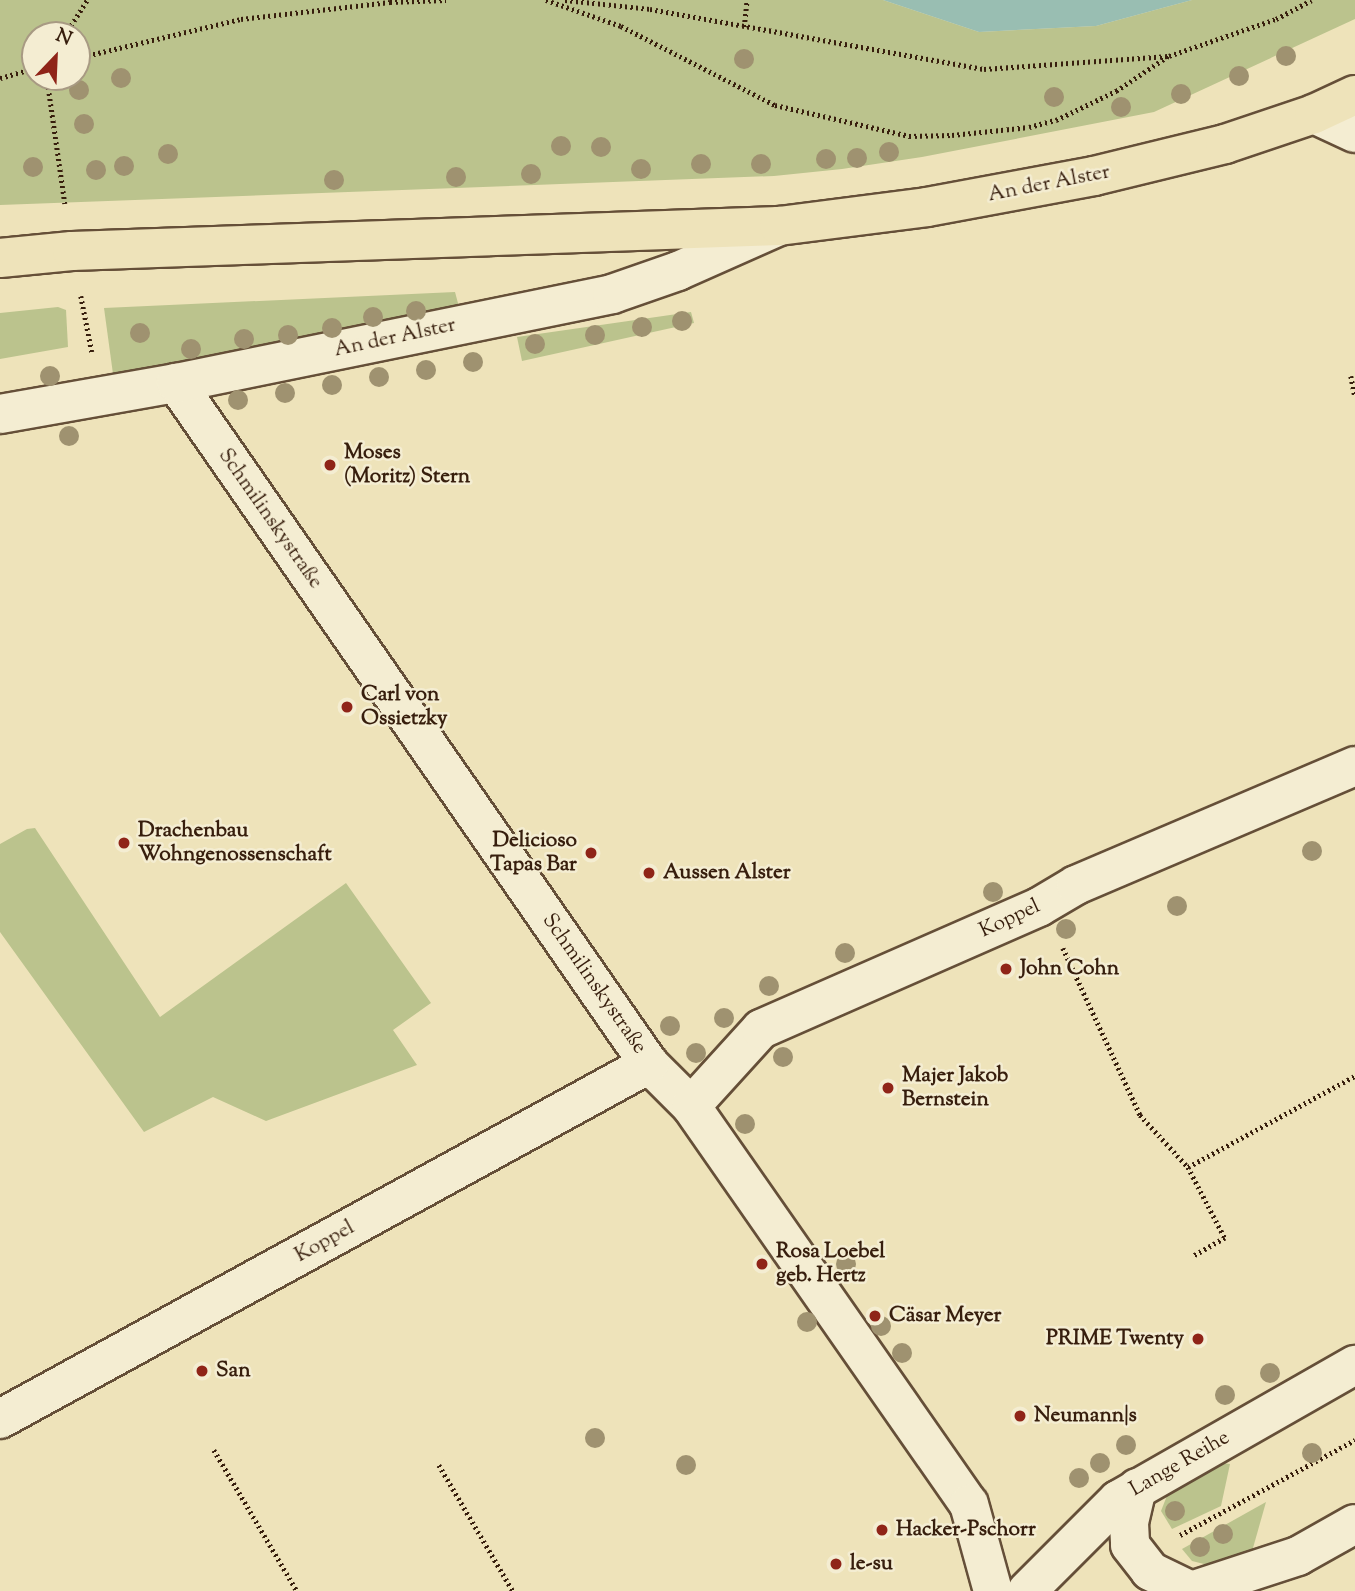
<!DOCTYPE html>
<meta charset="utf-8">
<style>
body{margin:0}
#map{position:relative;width:1355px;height:1591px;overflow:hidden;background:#eee3ba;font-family:"Sorts Mill Goudy",serif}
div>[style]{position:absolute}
.green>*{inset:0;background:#bbc38d}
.water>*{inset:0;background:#99beb2}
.path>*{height:4.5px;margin-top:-2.25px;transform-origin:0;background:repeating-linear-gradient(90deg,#371e0d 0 2px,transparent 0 5.5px)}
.roads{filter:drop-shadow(2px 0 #654f38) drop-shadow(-2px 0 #654f38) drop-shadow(0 2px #654f38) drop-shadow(0 -2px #654f38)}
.minor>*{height:38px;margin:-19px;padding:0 19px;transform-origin:19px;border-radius:19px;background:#f4edd2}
.tertiary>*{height:38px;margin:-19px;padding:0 19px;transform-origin:19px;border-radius:19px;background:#f4edd2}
.primary>*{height:38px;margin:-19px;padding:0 19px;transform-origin:19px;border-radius:19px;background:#eee3ba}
.trees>*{width:20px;height:20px;margin:-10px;border-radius:50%;background:#9f9270}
.dots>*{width:19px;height:19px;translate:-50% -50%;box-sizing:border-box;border:4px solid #f4edd2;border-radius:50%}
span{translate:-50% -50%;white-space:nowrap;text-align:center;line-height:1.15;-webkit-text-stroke:5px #f4edd2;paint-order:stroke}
.street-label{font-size:21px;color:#371e0d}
.poi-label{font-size:21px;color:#371e0d;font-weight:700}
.left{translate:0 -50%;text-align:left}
.right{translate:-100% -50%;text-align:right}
.north{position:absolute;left:21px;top:21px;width:70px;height:70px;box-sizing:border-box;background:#f4edd2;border:2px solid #a89a83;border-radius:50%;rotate:23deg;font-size:19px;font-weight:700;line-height:28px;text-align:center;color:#371e0d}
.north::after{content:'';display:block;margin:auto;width:24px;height:32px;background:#8f2418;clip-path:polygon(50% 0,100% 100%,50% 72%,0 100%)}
</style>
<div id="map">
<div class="green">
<div style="clip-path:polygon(evenodd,0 0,883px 0,979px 32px,1096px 26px,1192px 0,1355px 0,1355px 19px,1154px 112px,922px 157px,842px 169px,774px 176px,0 205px,0 0,35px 35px,77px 35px,77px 77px,35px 77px,35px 35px)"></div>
<div style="clip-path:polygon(455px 292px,459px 307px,113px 374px,104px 308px)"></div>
<div style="clip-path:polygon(58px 307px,66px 310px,68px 347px,0 359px,0 313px)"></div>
<div style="clip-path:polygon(691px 312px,694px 323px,522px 361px,517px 337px)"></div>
<div style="clip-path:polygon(35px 828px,160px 1017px,346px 883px,431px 1003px,393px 1030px,417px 1065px,266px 1121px,213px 1097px,144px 1132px,0 932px,0 844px,27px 829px)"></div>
<div style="clip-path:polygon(1207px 1461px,1230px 1464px,1221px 1506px,1172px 1529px,1161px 1511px,1170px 1488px)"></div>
<div style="clip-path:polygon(1266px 1502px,1251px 1555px,1212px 1566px,1192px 1561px,1182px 1549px)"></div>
</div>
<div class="water">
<div style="clip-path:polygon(883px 0,1192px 0,1096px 26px,979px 32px)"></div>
</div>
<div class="path">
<div style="left:546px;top:0;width:79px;rotate:19.1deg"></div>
<div style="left:621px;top:26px;width:173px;rotate:27.2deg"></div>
<div style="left:775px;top:105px;width:138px;rotate:13deg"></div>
<div style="left:909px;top:136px;width:43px;rotate:-1.3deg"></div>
<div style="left:952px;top:135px;width:77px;rotate:-5.9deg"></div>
<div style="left:1029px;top:127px;width:28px;rotate:-15deg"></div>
<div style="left:1056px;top:120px;width:67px;rotate:-25.8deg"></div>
<div style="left:1116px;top:91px;width:63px;rotate:-33.9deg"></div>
<div style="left:565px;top:0;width:85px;rotate:6deg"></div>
<div style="left:650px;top:9px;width:339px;rotate:10.2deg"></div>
<div style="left:984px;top:69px;width:185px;rotate:-4deg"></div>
<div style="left:1169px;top:56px;width:113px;rotate:-19.1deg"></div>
<div style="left:1276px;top:19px;width:40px;rotate:-28deg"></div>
<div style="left:744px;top:27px;width:27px;rotate:-84deg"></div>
<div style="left:65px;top:35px;width:41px;rotate:-57.8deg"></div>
<div style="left:77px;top:58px;width:169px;rotate:-13.4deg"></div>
<div style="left:241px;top:19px;width:150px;rotate:-6.5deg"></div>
<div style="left:390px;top:2px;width:56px;rotate:-2deg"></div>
<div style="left:47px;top:77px;width:128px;rotate:81.9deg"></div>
<div style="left:0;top:78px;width:36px;rotate:-16deg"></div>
<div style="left:81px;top:296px;width:57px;rotate:78.9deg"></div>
<div style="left:1351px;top:376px;width:21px;rotate:79deg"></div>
<div style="left:1063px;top:948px;width:184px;rotate:65.2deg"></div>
<div style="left:1140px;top:1115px;width:71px;rotate:47.3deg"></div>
<div style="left:1188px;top:1167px;width:80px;rotate:62.5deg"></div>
<div style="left:1225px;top:1238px;width:38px;rotate:150deg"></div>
<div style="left:1188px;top:1167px;width:190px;rotate:-28.6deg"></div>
<div style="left:214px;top:1450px;width:164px;rotate:59.5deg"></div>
<div style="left:439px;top:1465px;width:146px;rotate:59.6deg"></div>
<div style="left:1180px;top:1535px;width:199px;rotate:-28.5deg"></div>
</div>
<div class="roads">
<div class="minor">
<div style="left:1314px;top:114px;width:45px;rotate:24.9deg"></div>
<div style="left:176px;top:383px;width:829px;rotate:55.22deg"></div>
<div style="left:649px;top:1064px;width:59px;rotate:45deg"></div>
<div style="left:691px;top:1106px;width:485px;rotate:55.1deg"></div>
<div style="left:969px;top:1504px;width:90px;rotate:74.6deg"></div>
<div style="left:0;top:414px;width:179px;rotate:-10deg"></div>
<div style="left:176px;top:383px;width:445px;rotate:-11.5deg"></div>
<div style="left:612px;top:294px;width:70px;rotate:-19.2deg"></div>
<div style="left:678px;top:271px;width:111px;rotate:-24deg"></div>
<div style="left:691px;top:1106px;width:104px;rotate:-47.7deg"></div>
<div style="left:761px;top:1029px;width:304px;rotate:-23.7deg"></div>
<div style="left:1039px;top:907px;width:43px;rotate:-30.7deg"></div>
<div style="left:1076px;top:885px;width:303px;rotate:-23.1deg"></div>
<div style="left:0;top:1419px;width:740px;rotate:-28.68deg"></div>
</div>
<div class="tertiary">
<div style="left:1137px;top:1488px;width:36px;rotate:103deg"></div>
<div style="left:1129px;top:1523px;width:22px;rotate:87deg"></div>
<div style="left:1130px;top:1545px;width:33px;rotate:52deg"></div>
<div style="left:1150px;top:1571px;width:46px;rotate:26deg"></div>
<div style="left:1027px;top:1591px;width:129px;rotate:-45deg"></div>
<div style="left:1118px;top:1500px;width:273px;rotate:-29.7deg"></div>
<div style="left:1191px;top:1591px;width:113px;rotate:-18.1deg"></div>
<div style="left:1298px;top:1556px;width:65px;rotate:-29.3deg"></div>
</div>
<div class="primary">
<div style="left:0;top:258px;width:72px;rotate:-5.6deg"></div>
<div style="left:72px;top:251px;width:707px;rotate:-2.03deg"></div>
<div style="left:779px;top:226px;width:149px;rotate:-7.3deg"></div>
<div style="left:927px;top:207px;width:170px;rotate:-10.5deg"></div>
<div style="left:1094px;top:176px;width:135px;rotate:-13.7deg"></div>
<div style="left:1225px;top:144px;width:94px;rotate:-18.6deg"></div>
<div style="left:1314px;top:114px;width:45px;rotate:-24.9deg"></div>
</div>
</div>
<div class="trees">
<div style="left:1286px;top:56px"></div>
<div style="left:744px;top:59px"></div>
<div style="left:1239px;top:76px"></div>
<div style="left:121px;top:78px"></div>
<div style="left:79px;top:90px"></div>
<div style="left:1181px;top:94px"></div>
<div style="left:1054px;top:97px"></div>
<div style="left:1121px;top:107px"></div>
<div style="left:84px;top:124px"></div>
<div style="left:561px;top:146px"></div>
<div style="left:601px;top:147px"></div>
<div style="left:889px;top:152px"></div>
<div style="left:168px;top:154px"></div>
<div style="left:857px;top:158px"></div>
<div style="left:826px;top:159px"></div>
<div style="left:701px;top:164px"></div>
<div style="left:761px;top:164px"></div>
<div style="left:124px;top:166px"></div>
<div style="left:33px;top:167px"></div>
<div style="left:641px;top:169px"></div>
<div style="left:96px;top:170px"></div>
<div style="left:531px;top:174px"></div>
<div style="left:456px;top:177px"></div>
<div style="left:334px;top:180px"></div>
<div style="left:416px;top:311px"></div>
<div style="left:373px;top:317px"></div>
<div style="left:682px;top:321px"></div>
<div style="left:642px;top:327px"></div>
<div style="left:332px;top:328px"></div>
<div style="left:140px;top:333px"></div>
<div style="left:288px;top:335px"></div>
<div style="left:595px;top:335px"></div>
<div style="left:244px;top:339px"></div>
<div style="left:535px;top:344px"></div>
<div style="left:191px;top:349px"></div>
<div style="left:473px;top:362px"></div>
<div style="left:426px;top:370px"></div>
<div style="left:50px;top:376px"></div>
<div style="left:379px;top:377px"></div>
<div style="left:332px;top:385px"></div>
<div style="left:285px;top:393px"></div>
<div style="left:238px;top:400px"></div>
<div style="left:69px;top:436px"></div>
<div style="left:1312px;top:851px"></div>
<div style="left:993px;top:892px"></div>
<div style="left:1177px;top:906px"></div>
<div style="left:1066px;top:929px"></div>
<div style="left:845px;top:953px"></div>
<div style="left:769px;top:986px"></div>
<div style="left:724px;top:1018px"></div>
<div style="left:670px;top:1026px"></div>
<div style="left:696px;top:1053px"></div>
<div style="left:783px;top:1057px"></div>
<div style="left:745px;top:1124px"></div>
<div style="left:846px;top:1264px"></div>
<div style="left:807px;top:1322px"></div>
<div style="left:881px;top:1326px"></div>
<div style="left:902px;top:1353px"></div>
<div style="left:1270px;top:1373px"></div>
<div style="left:1225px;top:1395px"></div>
<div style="left:595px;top:1438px"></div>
<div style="left:1126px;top:1445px"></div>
<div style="left:1312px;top:1453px"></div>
<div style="left:1100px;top:1463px"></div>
<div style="left:686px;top:1465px"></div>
<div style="left:1079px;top:1478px"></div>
<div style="left:1175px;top:1511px"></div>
<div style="left:1223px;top:1534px"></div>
<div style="left:1200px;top:1547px"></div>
</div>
<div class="dots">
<div style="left:330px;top:465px;background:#8f2418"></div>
<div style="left:347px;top:707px;background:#8f2418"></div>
<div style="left:124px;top:843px;background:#8f2418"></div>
<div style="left:591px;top:853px;background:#8f2418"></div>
<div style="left:649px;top:873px;background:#8f2418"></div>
<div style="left:1006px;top:969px;background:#8f2418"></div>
<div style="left:888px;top:1088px;background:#8f2418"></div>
<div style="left:762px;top:1264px;background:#8f2418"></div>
<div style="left:875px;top:1316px;background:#8f2418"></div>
<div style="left:1198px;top:1339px;background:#8f2418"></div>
<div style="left:202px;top:1371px;background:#8f2418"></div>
<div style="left:1020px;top:1416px;background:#8f2418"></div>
<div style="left:882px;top:1530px;background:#8f2418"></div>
<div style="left:836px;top:1564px;background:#8f2418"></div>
</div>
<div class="street-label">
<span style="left:1049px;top:184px;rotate:-11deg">An der Alster</span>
<span style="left:395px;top:338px;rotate:-12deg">An der Alster</span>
<span style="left:270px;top:519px;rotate:55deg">Schmilinskystraße</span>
<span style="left:1010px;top:919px;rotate:-25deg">Koppel</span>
<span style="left:594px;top:984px;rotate:55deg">Schmilinskystraße</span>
<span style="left:325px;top:1242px;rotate:-29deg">Koppel</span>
<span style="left:1180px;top:1464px;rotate:-30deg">Lange Reihe</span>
</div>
<div class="poi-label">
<span class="left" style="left:344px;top:465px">Moses<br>(Moritz) Stern</span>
<span class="left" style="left:361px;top:707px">Carl von<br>Ossietzky</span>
<span class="left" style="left:138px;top:843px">Drachenbau<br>Wohngenossenschaft</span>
<span class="right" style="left:577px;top:853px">Delicioso<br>Tapas Bar</span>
<span class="left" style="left:663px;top:873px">Aussen Alster</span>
<span class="left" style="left:1020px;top:969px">John Cohn</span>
<span class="left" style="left:902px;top:1088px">Majer Jakob<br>Bernstein</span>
<span class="left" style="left:776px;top:1264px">Rosa Loebel<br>geb. Hertz</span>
<span class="left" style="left:889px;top:1316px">Cäsar Meyer</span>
<span class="right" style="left:1184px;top:1339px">PRIME Twenty</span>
<span class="left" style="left:216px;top:1371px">San</span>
<span class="left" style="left:1034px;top:1416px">Neumann|s</span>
<span class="left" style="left:896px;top:1530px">Hacker-Pschorr</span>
<span class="left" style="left:850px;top:1564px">le-su</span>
</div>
<div class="north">N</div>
</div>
